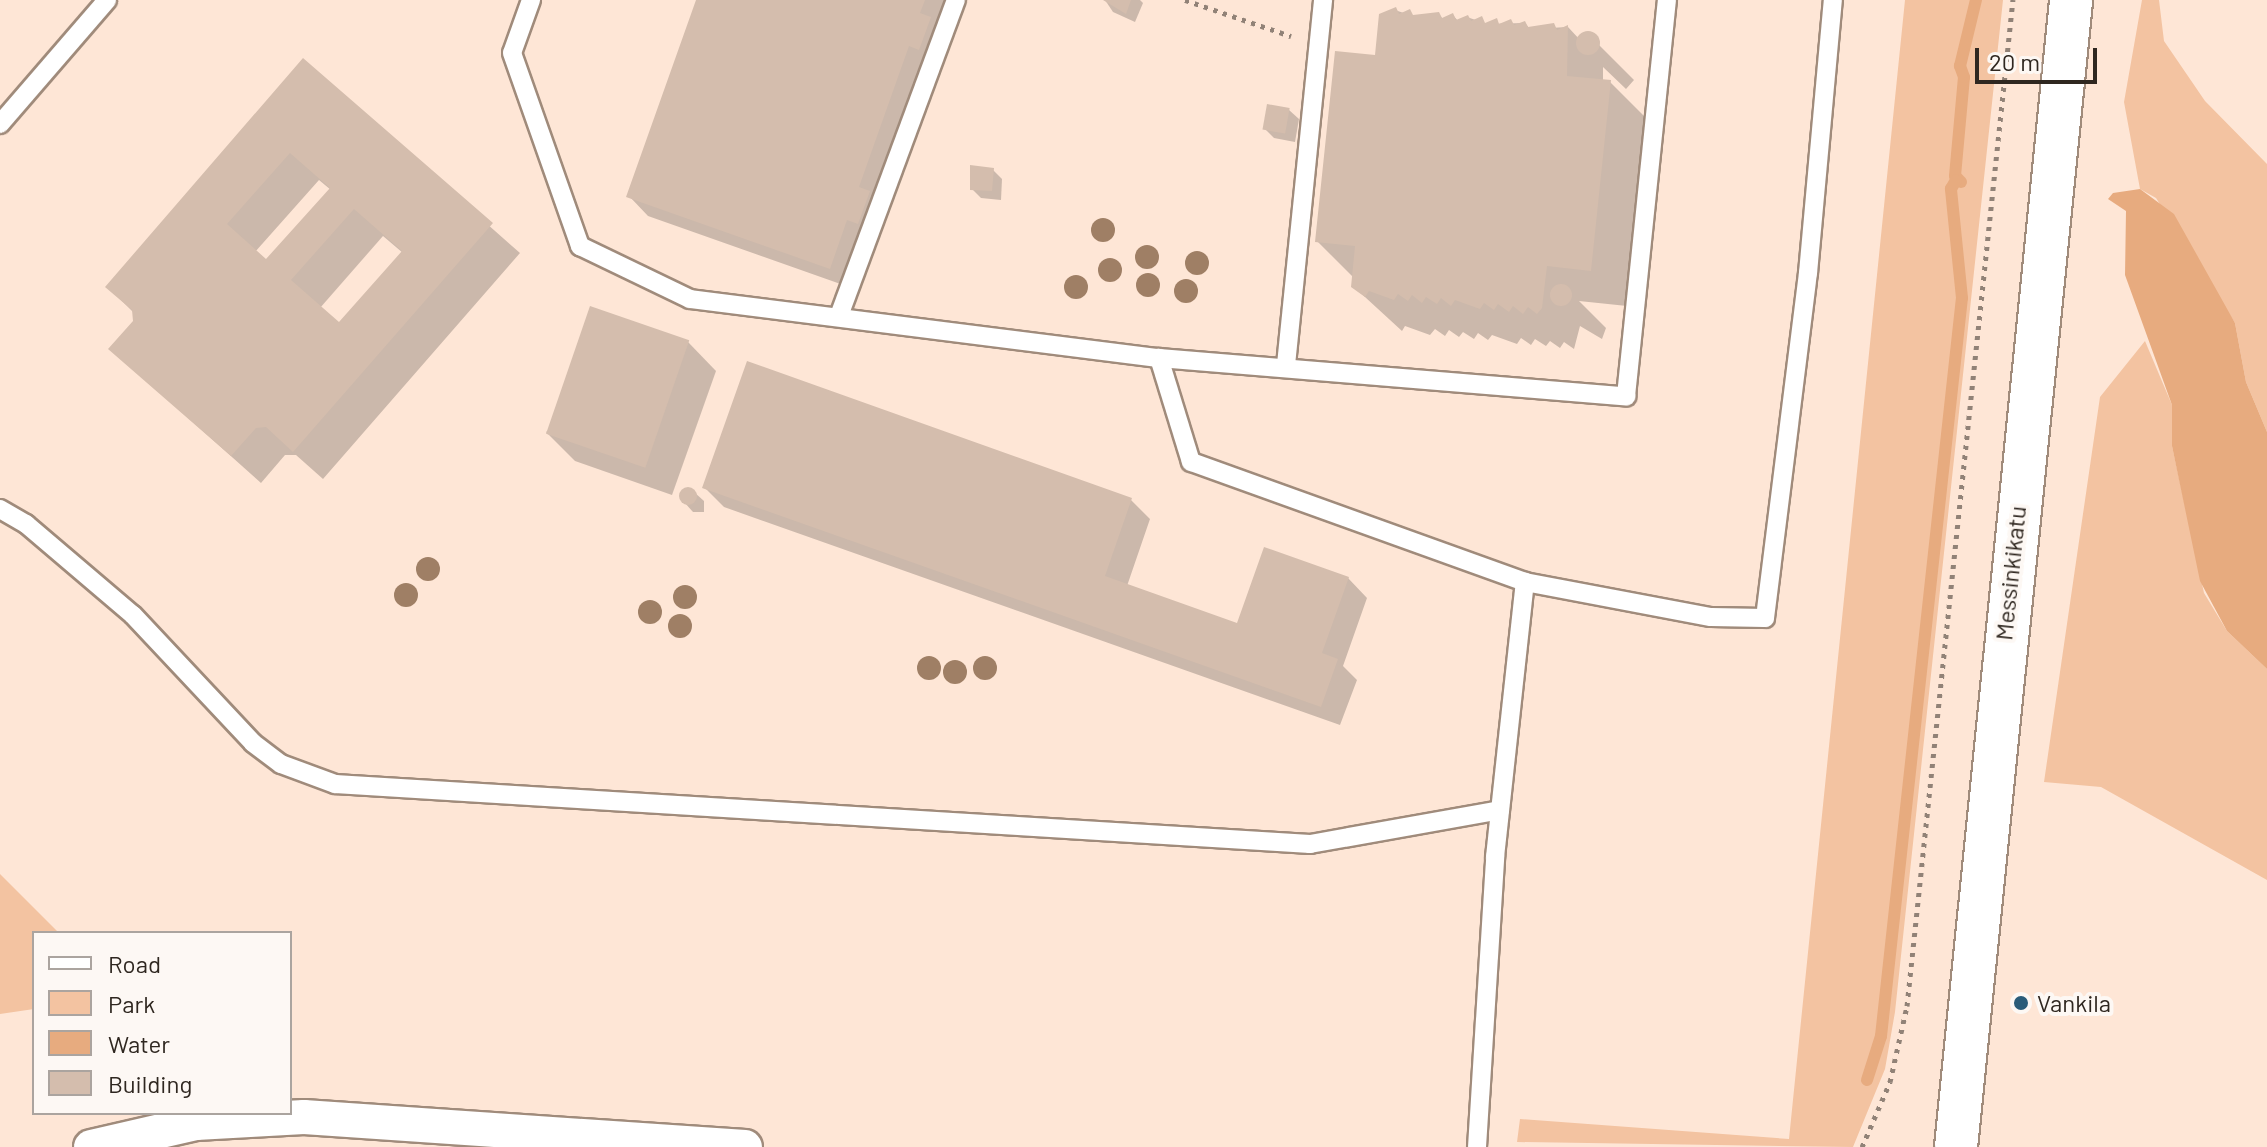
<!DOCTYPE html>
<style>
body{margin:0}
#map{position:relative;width:2267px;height:1147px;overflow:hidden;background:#fee6d6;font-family:Barlow,sans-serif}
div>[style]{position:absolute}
.green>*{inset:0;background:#f3c3a1}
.water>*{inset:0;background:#e7ab7f}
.shadow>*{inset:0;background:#0003}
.stream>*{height:12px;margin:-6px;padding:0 6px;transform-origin:6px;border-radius:6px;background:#e7ab7f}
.building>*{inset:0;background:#d4bdad;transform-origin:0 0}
.round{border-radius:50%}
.path>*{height:5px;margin-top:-2.5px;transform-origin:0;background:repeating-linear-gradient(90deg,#918277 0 4px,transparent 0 10px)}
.roads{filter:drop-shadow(2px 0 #a08b7b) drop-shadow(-2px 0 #a08b7b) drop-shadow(0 2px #a08b7b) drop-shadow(0 -2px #a08b7b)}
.service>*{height:18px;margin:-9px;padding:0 9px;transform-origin:9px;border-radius:9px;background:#fff}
.minor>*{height:34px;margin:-17px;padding:0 17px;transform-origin:17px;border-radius:17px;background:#fff}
.tertiary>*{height:42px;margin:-21px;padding:0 21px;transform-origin:21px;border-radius:21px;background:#fff}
.trees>*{width:24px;height:24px;margin:-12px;border-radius:50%;background:#9f7f65}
.dots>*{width:22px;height:22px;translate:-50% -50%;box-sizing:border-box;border:4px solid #fdf8f4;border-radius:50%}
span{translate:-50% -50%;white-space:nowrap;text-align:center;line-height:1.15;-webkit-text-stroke:8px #fdf8f4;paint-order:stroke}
.street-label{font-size:24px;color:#2f2720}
.poi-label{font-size:24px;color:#2f2720}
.left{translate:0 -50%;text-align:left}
.legend{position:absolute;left:32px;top:931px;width:260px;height:184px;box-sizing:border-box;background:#fdf8f4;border:2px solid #aba49f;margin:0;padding:10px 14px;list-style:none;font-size:24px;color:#2f2720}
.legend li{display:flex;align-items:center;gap:16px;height:40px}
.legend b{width:40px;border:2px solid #aba49f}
.scale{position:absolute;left:1975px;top:48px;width:122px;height:36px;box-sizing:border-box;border:4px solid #2f2720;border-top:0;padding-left:10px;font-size:24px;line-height:28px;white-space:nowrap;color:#2f2720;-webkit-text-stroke:6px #fdf8f4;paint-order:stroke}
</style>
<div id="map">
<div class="green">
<div style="clip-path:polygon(1905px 0,2003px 0,1895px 1012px,1885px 1069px,1853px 1147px,1517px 1142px,1520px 1119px,1789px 1139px)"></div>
<div style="clip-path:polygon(2142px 0,2159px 0,2164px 41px,2205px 101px,2267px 164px,2267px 432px,2246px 382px,2235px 323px,2156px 198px,2140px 189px,2124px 102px)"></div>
<div style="clip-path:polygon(2145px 341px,2172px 405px,2172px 446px,2204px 593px,2227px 631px,2267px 669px,2267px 880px,2101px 787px,2044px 782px,2100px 397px)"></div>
<div style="clip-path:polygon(0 874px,59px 933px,34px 933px,34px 1009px,0 1014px)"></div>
</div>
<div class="water">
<div style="clip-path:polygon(2140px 189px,2174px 214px,2235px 323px,2246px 382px,2267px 432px,2267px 669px,2227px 631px,2200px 581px,2172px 446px,2172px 405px,2125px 275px,2126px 211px,2108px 199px,2113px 193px)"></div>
</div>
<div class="shadow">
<div style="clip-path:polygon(698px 0,950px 0,879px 203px,888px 212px,878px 242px,867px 238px,849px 287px,648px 216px,629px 196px)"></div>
<div style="clip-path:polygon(1105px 0,1140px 0,1143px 3px,1135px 22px,1113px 12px)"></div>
<div style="clip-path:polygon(1395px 10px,1415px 17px,1438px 14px,1444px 20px,1453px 15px,1458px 21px,1467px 17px,1487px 24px,1525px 23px,1530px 29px,1568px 27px,1581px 41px,1588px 34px,1634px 80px,1626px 89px,1603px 67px,1603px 81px,1610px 82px,1646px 118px,1627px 306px,1579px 301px,1606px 328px,1602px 339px,1580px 326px,1574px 349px,1564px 342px,1560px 348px,1550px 341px,1546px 346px,1535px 339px,1531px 345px,1521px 338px,1517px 344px,1492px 335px,1488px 340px,1478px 333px,1474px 339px,1463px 332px,1459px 337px,1449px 330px,1445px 336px,1435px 329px,1430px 335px,1405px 326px,1402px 331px,1353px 286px,1354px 278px,1317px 241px)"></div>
<div style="clip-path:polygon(evenodd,303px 61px,520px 253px,323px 479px,296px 455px,285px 455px,261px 483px,111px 349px,135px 322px,134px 313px,107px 286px,303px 61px,319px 180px,331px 190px,267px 262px,255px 252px,319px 180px,303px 61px,383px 236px,403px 253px,339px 325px,320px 308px,383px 236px)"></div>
<div style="clip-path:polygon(1289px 110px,1299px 119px,1295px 142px,1274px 138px,1265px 129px)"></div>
<div style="clip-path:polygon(993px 170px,1002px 179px,1001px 200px,981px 198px,972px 189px)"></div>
<div style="clip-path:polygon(688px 342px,716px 371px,672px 495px,575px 461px,546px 432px)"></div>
<div style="clip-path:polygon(704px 487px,1131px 500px,1150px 519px,1127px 586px,1238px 626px,1348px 578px,1367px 598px,1343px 666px,1357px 680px,1340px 725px,724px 507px)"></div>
<div style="clip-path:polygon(684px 492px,694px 492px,704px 501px,704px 512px,693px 512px,684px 502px)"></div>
</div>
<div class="stream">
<div style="left:1961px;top:182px;width:8px;rotate:-135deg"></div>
<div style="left:1955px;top:176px;width:99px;rotate:-84.8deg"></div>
<div style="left:1964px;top:77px;width:12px;rotate:-110deg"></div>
<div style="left:1960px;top:66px;width:68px;rotate:-76.4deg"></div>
<div style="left:1867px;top:1080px;width:46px;rotate:-72.3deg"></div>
<div style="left:1881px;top:1036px;width:742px;rotate:-83.74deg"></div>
<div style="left:1962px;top:298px;width:110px;rotate:-95.8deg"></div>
<div style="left:1951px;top:189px;width:10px;rotate:-61deg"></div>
</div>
<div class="building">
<div style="clip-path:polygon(696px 0,925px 0,920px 13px,931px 17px,919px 50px,909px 46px,859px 187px,870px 191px,858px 224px,847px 220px,830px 269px,626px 197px)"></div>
<div style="clip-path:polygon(1103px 0,1131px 0,1126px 14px)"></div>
<div style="clip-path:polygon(1396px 7px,1399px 14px,1410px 9px,1413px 15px,1439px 12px,1442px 18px,1453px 13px,1456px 20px,1468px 15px,1471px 21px,1482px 16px,1485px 23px,1497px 18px,1499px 24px,1511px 19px,1514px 25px,1525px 21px,1528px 27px,1554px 23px,1557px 30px,1568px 25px,1567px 76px,1611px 80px,1591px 271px,1547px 266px,1542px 308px,1537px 314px,1528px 307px,1523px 314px,1513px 306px,1509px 312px,1498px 304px,1494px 310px,1484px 303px,1480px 309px,1455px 300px,1451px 306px,1441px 298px,1437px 304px,1426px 297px,1422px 303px,1412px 295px,1408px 301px,1398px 294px,1394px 300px,1369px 291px,1365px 297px,1351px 287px,1355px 246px,1315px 242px,1335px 51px,1375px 55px,1379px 14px)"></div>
<div class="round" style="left:1576px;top:31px;width:24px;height:24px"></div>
<div style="clip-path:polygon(evenodd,303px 58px,493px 223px,293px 452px,266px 427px,256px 428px,231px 456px,108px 349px,133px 321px,132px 310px,105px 287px,303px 58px,290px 153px,330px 188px,266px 259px,227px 224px,290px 153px,303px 58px,354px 209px,402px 251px,339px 322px,291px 280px,354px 209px)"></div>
<div style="left:1267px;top:104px;width:23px;height:26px;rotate:10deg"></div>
<div style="clip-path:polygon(970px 165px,994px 168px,992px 191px,970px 190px)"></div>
<div class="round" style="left:1550px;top:284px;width:22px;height:22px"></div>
<div style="left:590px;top:306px;width:105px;height:135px;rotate:19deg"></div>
<div style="clip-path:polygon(747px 361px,1132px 498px,1105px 576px,1237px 623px,1264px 547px,1349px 577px,1322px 653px,1338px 659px,1321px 707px,702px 488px)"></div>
<div class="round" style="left:679px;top:487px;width:18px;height:18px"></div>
</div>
<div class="path">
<div style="left:1185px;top:0;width:112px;rotate:18.8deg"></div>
<div style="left:1862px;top:1147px;width:71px;rotate:-66.7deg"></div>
<div style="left:1890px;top:1082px;width:78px;rotate:-77.4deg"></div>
<div style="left:1907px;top:1006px;width:1012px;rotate:-83.99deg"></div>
</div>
<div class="roads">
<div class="service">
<div style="left:531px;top:0;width:56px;rotate:109.7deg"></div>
<div style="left:512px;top:53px;width:205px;rotate:70.6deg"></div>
<div style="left:580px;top:246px;width:122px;rotate:25.7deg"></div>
<div style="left:690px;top:299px;width:473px;rotate:7.2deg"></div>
<div style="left:0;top:124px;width:164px;rotate:-49.2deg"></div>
<div style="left:839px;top:316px;width:337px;rotate:-69.7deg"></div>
<div style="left:1286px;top:365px;width:367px;rotate:-84.2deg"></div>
<div style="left:0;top:509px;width:30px;rotate:30deg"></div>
<div style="left:26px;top:524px;width:140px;rotate:40.4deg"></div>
<div style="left:133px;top:615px;width:175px;rotate:46.8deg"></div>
<div style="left:253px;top:743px;width:35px;rotate:37deg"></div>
<div style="left:281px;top:764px;width:58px;rotate:20.3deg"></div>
<div style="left:335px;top:784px;width:977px;rotate:3.52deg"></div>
<div style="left:1310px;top:844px;width:193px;rotate:-10.1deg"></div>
<div style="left:1525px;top:582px;width:189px;rotate:10.7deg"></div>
<div style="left:1711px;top:617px;width:54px;rotate:1.1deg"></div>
<div style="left:1765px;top:618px;width:348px;rotate:-82.9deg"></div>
<div style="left:1808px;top:273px;width:274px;rotate:-84.8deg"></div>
<div style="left:1477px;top:1147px;width:291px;rotate:-86.4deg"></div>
<div style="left:1495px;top:857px;width:277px;rotate:-83.8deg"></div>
<div style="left:1525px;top:582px;width:355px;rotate:-160.2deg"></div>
<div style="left:1191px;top:462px;width:109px;rotate:-107.1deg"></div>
<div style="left:1159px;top:358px;width:469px;rotate:4.7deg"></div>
<div style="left:1626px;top:396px;width:398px;rotate:-84.1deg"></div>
</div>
<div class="minor">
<div style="left:91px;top:1147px;width:108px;rotate:-12.9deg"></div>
<div style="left:196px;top:1123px;width:108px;rotate:-3.2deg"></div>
<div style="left:304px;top:1117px;width:442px;rotate:3.9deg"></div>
</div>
<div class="tertiary">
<div style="left:1956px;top:1147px;width:1153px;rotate:-84.27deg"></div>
</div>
</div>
<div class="trees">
<div style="left:1103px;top:230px"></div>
<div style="left:1147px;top:257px"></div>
<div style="left:1197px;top:263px"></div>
<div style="left:1110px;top:270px"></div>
<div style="left:1148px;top:285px"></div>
<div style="left:1076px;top:287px"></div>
<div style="left:1186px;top:291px"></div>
<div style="left:428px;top:569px"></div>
<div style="left:406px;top:595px"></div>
<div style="left:685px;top:597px"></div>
<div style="left:650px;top:612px"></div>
<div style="left:680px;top:626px"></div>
<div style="left:929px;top:668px"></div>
<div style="left:985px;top:668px"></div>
<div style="left:955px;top:672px"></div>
</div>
<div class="dots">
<div style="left:2021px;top:1003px;background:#2a5c79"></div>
</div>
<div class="street-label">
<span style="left:2010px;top:573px;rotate:-84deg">Messinkikatu</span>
</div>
<div class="poi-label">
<span class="left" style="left:2037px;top:1003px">Vankila</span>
</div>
<ul class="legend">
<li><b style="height:10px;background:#fff"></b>Road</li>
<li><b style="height:22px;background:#f3c3a1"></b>Park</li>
<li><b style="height:22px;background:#e7ab7f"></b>Water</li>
<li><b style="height:22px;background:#d4bdad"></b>Building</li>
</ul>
<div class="scale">20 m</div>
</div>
